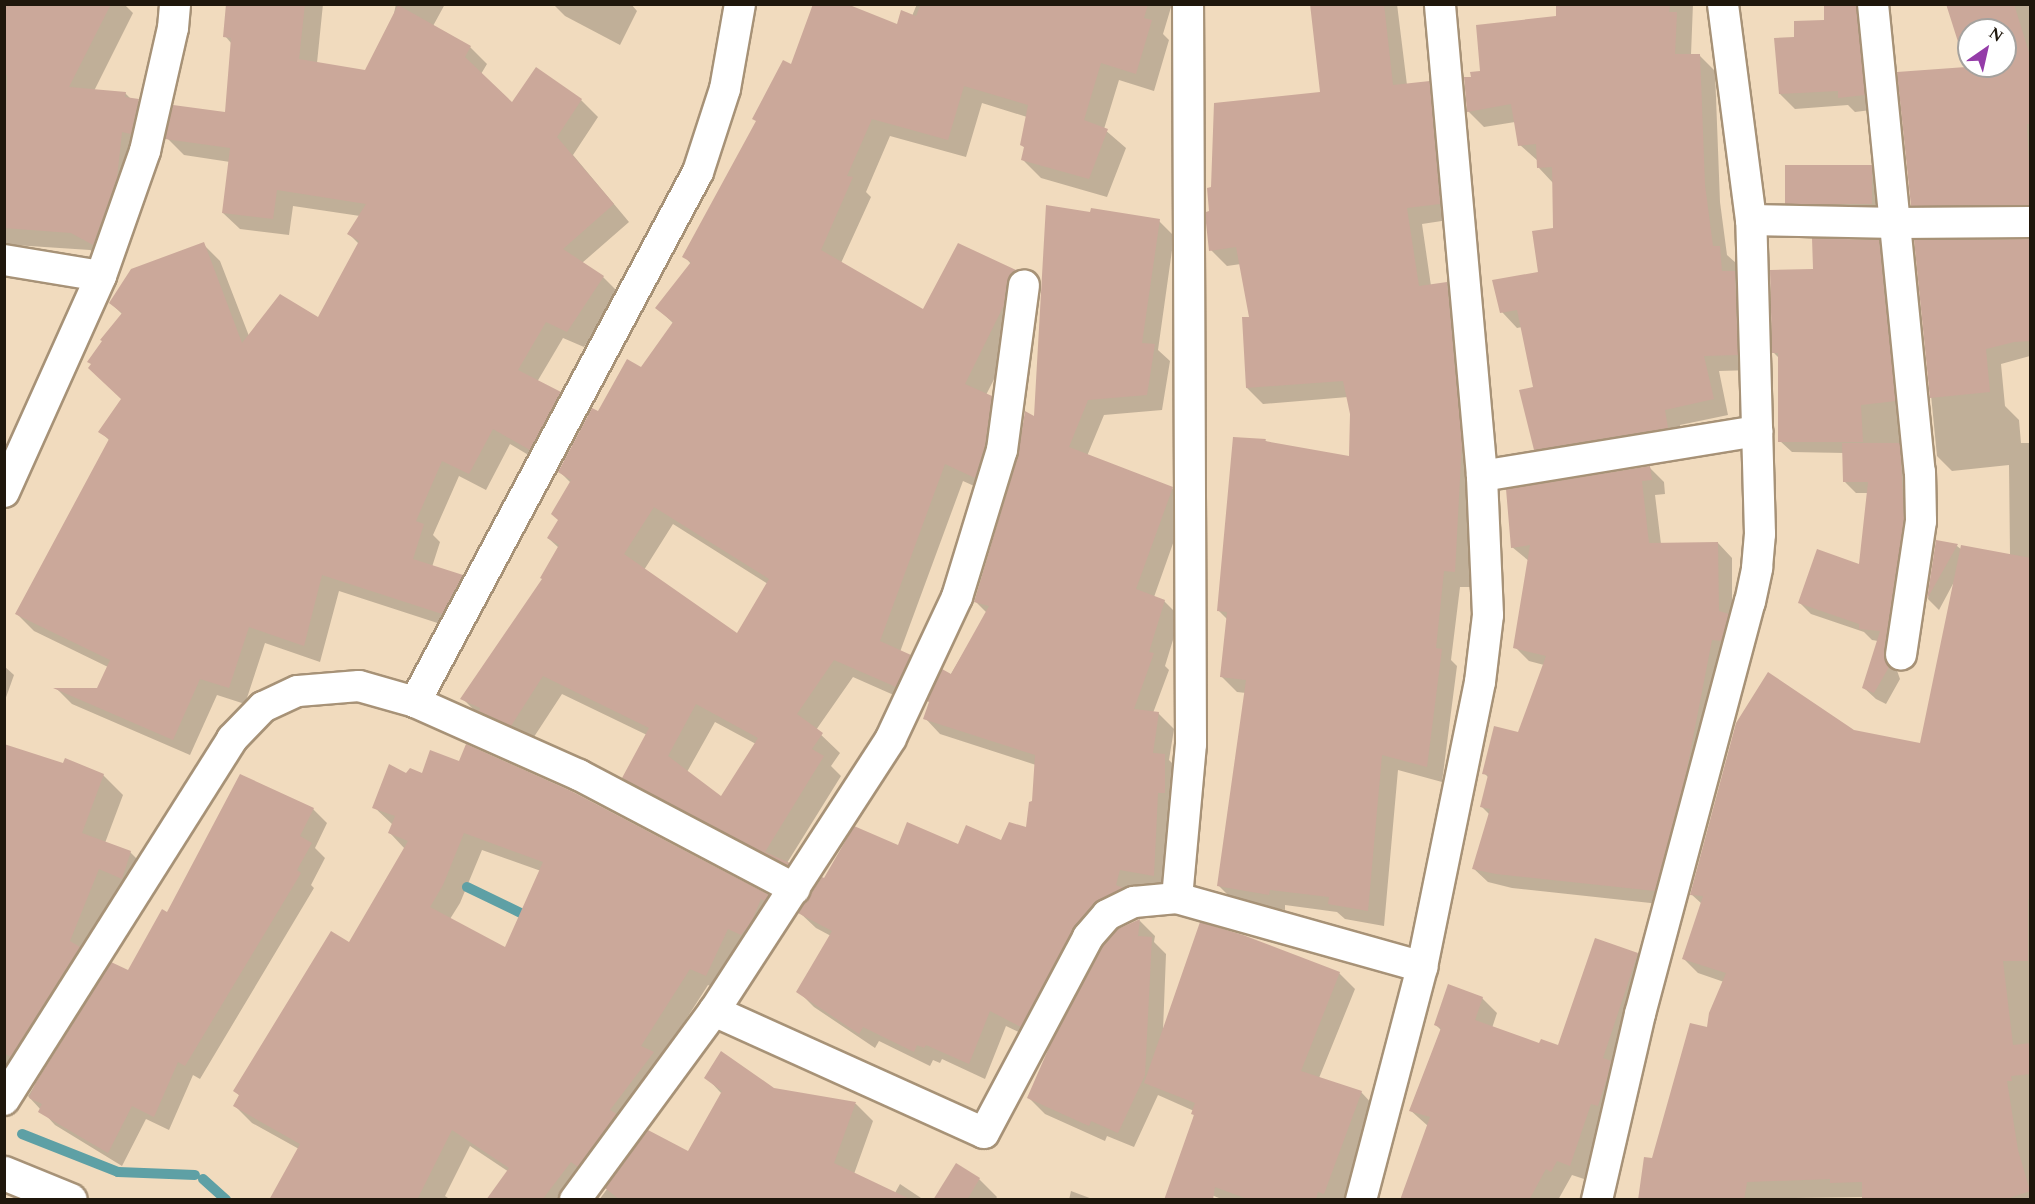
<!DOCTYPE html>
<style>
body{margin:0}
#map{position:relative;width:2035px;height:1204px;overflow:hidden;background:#f1dbbe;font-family:Spectral,serif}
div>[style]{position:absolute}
.shadow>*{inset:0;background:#0003}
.stream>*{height:10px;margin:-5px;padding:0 5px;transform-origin:5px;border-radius:5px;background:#5ea0a5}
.building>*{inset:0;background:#cba89a;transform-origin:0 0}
.roads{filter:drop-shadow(2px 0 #a79277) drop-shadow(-2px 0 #a79277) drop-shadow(0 2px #a79277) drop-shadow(0 -2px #a79277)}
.street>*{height:30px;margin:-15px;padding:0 15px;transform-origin:15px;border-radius:15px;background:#fff}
.primary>*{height:33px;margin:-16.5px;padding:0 16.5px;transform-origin:16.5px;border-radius:16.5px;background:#fff}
span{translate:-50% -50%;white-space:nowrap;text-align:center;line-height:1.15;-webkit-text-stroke:6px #fff;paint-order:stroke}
.frame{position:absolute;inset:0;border:6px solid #1f170c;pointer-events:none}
.north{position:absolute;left:1957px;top:18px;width:60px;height:60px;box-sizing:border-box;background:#fff;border:2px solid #a5a29e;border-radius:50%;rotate:34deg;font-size:16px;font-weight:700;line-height:24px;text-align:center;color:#1f170c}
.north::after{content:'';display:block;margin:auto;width:21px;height:27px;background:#943ca8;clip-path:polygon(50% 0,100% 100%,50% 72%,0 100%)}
</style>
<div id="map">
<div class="shadow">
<div style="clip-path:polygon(4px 4px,124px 4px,133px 13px,94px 91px,125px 93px,132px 100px,138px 101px,156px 119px,111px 261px,90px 250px,14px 245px,4px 270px)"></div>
<div style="clip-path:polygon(227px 4px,323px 4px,317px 63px,366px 72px,393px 18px,396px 4px,445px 4px,433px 26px,470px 47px,487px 64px,481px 74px,512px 104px,536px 69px,581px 100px,598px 117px,573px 155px,629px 222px,582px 263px,603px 277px,620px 294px,584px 347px,563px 338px,537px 382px,560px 393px,577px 410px,547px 466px,510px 444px,486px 490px,459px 476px,433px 535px,440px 542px,432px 567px,462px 577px,479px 593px,459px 630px,339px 591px,320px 662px,265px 643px,245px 704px,217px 695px,190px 755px,72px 704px,57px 689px,98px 689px,108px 667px,34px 631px,17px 614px,110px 441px,100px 431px,123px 399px,122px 314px,111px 303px,203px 244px,220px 261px,249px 336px,318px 320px,359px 244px,349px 234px,360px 216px,293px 206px,289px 235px,240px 229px,223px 213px,230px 162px,184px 155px,167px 138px,227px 114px,232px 44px,225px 36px)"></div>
<div style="clip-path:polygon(553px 4px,631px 4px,637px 11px,620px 45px,565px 16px)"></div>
<div style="clip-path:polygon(evenodd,917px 4px,1172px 4px,1163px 34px,1169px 40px,1154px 91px,1119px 80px,1104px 129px,1126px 148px,1107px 197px,1041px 178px,1023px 160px,1025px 148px,1021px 144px,1027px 117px,982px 103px,966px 157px,890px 136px,866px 192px,871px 197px,841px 263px,924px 311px,1015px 271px,1033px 290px,1022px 324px,986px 395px,1009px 416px,994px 495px,963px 481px,900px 652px,910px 657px,928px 675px,914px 704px,853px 677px,816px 730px,840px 753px,831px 766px,841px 776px,787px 863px,807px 882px,642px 796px,623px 778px,647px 735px,562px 694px,530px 743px,480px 716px,462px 698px,543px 579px,559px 548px,548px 538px,559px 520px,571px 483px,560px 472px,598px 413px,641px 369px,674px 324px,657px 308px,691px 264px,684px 256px,792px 66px,898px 26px,912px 16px,917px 4px,673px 524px,768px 584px,738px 635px,644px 570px,673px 524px,917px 4px,715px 722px,756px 744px,722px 798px,687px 772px,715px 722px)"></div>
<div style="clip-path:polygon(1311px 4px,1397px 4px,1407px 85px,1429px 83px,1445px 98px,1455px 219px,1422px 224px,1431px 286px,1447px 283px,1463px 299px,1477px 458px,1470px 587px,1460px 587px,1451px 660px,1457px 666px,1442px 782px,1398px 770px,1384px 926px,1345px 919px,1337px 912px,1285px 905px,1285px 910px,1234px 901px,1219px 886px,1246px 693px,1237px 692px,1221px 676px,1228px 620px,1218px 610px,1265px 440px,1268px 443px,1350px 458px,1351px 414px,1348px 397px,1263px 404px,1247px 388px,1250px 318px,1241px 264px,1227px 266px,1211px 250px,1321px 93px)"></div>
<div style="clip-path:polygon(1558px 4px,1693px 4px,1691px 55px,1699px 55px,1715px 71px,1720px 202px,1727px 255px,1736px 263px,1736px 274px,1750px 288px,1753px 370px,1719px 371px,1728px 415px,1680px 425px,1683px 444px,1551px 465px,1535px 449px,1535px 388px,1522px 327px,1517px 328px,1502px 312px,1540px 273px,1555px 230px,1553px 183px,1539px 168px,1538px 161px,1520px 145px,1515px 122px,1484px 127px,1468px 111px,1473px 78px,1558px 18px)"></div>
<div style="clip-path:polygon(1825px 4px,1876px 4px,1879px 109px,1855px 112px,1848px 105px,1795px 109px,1780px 94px,1796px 39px,1825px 22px)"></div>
<div style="clip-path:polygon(evenodd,1948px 4px,2030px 4px,2030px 219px,1927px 220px,1912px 205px,1968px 69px,1948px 4px,1969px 30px,2005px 30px,2005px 66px,1969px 66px,1969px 30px)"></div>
<div style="clip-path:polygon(1871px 167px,1883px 178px,1887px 216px,1801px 215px,1789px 203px)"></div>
<div style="clip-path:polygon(1159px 221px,1174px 236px,1158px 350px,1170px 361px,1162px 410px,1104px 415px,1087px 456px,1172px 488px,1187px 504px,1154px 597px,1164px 601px,1180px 617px,1165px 666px,1169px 670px,1153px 713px,1158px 713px,1174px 729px,1169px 760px,1180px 771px,1169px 891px,1135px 885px,1131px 899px,1110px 919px,1037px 1041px,1006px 1026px,985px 1079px,942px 1059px,940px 1063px,933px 1060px,930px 1066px,879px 1041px,875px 1048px,814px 1007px,798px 991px,831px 936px,816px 928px,800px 913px,825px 880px,898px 847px,959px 846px,1001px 842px,1027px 828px,1033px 802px,1036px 765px,940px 734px,925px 718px,987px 613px,976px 602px,1035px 418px)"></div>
<div style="clip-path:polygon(1879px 241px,1890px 253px,1914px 486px,1895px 665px,1900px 679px,1886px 704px,1876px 699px,1864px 688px,1878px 641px,1872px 640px,1864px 632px,1811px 614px,1800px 603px,1861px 566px,1868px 493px,1856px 493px,1845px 482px,1844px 453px,1792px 452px,1780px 441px,1780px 359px,1774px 353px,1814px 270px)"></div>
<div style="clip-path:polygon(2030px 241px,2030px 356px,2001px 364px,2005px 406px,2019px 420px,2021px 443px,2030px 443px,2030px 1200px,1864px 1200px,1864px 1197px,1651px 1200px,1653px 1160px,1709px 1029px,1724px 982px,1698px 973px,1683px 958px,1702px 904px,1691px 894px,1853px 732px,1921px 745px,1954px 582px,1939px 610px,1928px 599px,1937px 542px,1957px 546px,1962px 550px,2010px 555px,2009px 465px,1952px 471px,1937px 456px,1916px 242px)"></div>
<div style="clip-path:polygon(1650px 468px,1664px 482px,1665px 494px,1655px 495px,1661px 544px,1718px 543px,1732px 558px,1732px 619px,1669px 905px,1512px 888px,1488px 882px,1473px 868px,1490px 815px,1482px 807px,1489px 778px,1484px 773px,1519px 734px,1544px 665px,1529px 661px,1515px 647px,1529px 561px,1512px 547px)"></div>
<div style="clip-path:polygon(4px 666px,14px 675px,4px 703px)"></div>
<div style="clip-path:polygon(4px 745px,64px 765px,103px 775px,123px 795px,105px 843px,130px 852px,150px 872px,141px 897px,119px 888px,90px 958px,4px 1111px)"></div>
<div style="clip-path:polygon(evenodd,407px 775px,768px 896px,785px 913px,724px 992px,708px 985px,660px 1060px,584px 1200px,488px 1200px,509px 1172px,470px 1146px,445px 1196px,451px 1200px,271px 1200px,299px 1149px,252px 1123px,235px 1106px,240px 1096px,235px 1091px,349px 944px,405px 849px,390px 833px,393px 825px,374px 807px,407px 775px,482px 850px,541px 871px,505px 949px,450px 919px,460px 903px,482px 850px)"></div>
<div style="clip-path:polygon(241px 776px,313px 809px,327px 823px,315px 848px,325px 858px,311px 885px,314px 888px,200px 1079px,193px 1075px,169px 1130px,146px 1119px,122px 1166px,55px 1125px,28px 1096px,112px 964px,129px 972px,168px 914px)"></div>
<div style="clip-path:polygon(1140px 921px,1155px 936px,1154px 942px,1166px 954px,1163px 1031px,1339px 973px,1355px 989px,1319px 1078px,1361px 1092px,1376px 1108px,1343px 1200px,1224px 1200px,1191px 1187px,1194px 1111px,1158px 1095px,1134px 1147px,1107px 1136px,1105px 1141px,1045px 1114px,1029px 1098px,1119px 930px)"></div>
<div style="clip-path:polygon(1596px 939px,1638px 954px,1652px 969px,1584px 1179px,1572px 1175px,1558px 1200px,1401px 1200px,1428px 1126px,1410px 1110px,1441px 1030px,1436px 1025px,1482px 998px,1497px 1013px,1492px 1028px,1540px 1045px,1559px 1047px)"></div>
<div style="clip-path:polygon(706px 1077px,856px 1104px,873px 1121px,854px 1174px,895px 1193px,900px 1184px,924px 1200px,599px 1200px,649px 1132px,689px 1153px,722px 1094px)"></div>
<div style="clip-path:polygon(956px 1165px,979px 1179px,997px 1197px,995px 1200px,935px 1200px)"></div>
<div style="clip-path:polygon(1071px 1191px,1095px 1200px,1069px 1200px)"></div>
</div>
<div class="stream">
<div style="left:467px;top:887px;width:71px;rotate:25.8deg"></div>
<div style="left:22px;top:1134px;width:103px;rotate:21.6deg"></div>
<div style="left:118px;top:1172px;width:77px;rotate:2.2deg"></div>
<div style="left:203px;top:1179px;width:31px;rotate:42deg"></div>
</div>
<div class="building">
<div style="clip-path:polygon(4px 4px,111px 4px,69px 87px,126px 92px,125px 97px,139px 99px,131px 134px,122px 132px,117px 178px,93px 245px,71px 233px,4px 228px,7px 75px,4px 74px)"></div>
<div style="clip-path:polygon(226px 4px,305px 4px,299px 59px,365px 70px,398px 5px,471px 46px,465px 57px,512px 102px,536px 67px,582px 99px,557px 137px,614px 204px,563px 249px,604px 276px,567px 332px,546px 322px,518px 370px,561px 392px,530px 450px,493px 429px,469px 474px,442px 461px,416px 521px,424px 524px,413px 559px,463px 575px,442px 614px,322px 575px,304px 646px,249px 627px,229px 688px,200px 679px,173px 740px,53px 688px,97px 688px,110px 660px,15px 614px,109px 439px,98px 432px,121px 399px,88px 368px,91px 364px,87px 362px,102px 341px,100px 340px,122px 313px,109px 303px,131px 269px,204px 242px,242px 343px,280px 294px,318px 317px,359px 241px,347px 234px,366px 204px,277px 190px,273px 219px,222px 213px,230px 148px,165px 139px,173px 105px,225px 112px,231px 38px,223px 37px)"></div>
<div style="clip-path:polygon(evenodd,813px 4px,847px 4px,897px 24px,901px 10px,916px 16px,921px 4px,1148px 4px,1144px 18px,1152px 20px,1136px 74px,1101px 63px,1084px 120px,1108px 129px,1089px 179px,1021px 160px,1024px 147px,1020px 145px,1028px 105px,964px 86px,948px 140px,872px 119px,847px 176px,853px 177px,821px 250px,923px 309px,958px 243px,1016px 270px,1007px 282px,1004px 305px,965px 384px,992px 396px,985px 446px,975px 478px,945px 464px,880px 641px,911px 655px,896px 687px,834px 660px,797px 714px,823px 733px,812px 749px,824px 756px,765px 852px,790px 863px,788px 866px,622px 778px,649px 728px,543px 676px,511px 726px,479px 711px,480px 708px,460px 699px,542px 579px,540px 578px,559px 545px,547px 538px,558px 520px,551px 514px,571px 480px,558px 472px,592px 408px,598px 411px,627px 359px,641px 367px,673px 322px,655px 308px,691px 262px,682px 257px,756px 121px,752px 119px,783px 60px,791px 64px,813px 4px,654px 507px,769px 579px,737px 633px,624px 554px,654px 507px,813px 4px,696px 704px,758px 738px,721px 796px,668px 756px,696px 704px)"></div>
<div style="clip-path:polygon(1310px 4px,1384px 4px,1393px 85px,1430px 81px,1440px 204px,1407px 208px,1419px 286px,1447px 282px,1462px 441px,1455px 572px,1444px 571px,1436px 648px,1442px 649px,1427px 767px,1382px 755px,1368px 911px,1328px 904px,1329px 897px,1270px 890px,1269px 895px,1217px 886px,1246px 680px,1220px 677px,1227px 612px,1217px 611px,1233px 437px,1266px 439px,1265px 441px,1349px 456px,1350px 414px,1343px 381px,1246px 388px,1242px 317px,1249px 317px,1236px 247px,1209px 251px,1206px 223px,1206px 212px,1209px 211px,1207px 188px,1211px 187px,1214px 103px,1320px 92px)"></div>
<div style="clip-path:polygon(1556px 4px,1670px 4px,1669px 12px,1677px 12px,1675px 54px,1700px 54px,1705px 185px,1713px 246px,1720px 246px,1722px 271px,1735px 271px,1738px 355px,1704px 356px,1714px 399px,1665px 410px,1668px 428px,1534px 450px,1519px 390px,1533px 387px,1517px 310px,1500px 313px,1492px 280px,1538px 272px,1532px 231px,1553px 228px,1552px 167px,1537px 168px,1536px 144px,1518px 146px,1511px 104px,1467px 112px,1464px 77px,1471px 77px,1470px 72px,1480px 71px,1476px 25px,1556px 16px)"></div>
<div style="clip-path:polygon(1824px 4px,1856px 4px,1865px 95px,1838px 98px,1838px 91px,1779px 94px,1774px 38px,1794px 37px,1794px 21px,1824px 20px)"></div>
<div style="clip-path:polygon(evenodd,1946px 4px,2014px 4px,2031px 59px,2031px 124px,2027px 124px,2031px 205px,1911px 206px,1897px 72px,1966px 67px,1946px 4px,1969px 30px,2005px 30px,2005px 66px,1969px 66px,1969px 30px)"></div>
<div style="left:1785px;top:165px;width:87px;height:39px"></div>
<div style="clip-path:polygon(1046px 205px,1090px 212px,1091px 208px,1160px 219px,1142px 343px,1155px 344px,1147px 395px,1088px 400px,1069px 447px,1173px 487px,1136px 589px,1165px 600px,1149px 652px,1154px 653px,1134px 709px,1159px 712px,1153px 753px,1165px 754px,1165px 793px,1158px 793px,1154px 876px,1120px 870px,1116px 885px,1123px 888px,1094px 903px,1075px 926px,1021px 1027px,990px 1011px,969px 1064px,926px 1045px,924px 1048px,917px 1045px,914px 1052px,863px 1027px,859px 1034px,796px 992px,832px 931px,798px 913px,822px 877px,824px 878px,854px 826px,898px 845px,907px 822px,958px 844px,966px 825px,1001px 840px,1009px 822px,1026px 827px,1029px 802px,1032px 801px,1035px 755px,923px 719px,929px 702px,927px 701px,942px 669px,951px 674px,989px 606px,974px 602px,1018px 455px,1025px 411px,1034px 416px)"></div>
<div style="clip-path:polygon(1812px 238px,1879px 240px,1896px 401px,1861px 405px,1863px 442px,1778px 442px,1778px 353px,1772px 353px,1770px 270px,1813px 269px)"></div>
<div style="clip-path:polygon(2031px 239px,2031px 341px,2014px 342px,1986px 349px,1990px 392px,1930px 398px,1914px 240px)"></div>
<div style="clip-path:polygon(1842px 443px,1900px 443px,1904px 520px,1884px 652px,1889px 667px,1874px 693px,1862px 688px,1880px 631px,1859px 629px,1859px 624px,1798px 603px,1817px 549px,1859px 564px,1868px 482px,1843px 482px)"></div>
<div style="clip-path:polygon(1650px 466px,1652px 480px,1642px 481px,1649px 543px,1718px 542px,1719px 611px,1729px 614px,1722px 641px,1712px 640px,1684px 784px,1655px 891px,1496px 874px,1472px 869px,1490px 809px,1480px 807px,1488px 775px,1482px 774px,1494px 726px,1518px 732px,1546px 656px,1513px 648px,1530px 545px,1511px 548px,1506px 489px)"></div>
<div style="clip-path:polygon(1936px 540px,1958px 544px,1927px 599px)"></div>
<div style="clip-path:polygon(1961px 545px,2031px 558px,2031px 900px,2028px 899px,2028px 961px,2003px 961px,2013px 1045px,2031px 1043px,2031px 1074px,2011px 1076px,2012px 1081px,2007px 1081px,2018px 1150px,2030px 1191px,2004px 1200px,1862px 1200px,1862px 1182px,1830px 1183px,1830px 1179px,1747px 1182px,1744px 1200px,1638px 1200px,1644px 1157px,1652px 1158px,1690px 1023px,1707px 1027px,1709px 1013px,1726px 973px,1682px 959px,1703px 896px,1690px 895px,1736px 723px,1768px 672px,1854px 730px,1920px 743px)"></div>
<div style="clip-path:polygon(4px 744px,63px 763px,65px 758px,104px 774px,82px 833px,131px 851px,122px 879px,99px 869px,70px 941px,80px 947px,11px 1057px,4px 1053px)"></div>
<div style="clip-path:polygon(evenodd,466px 744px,571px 791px,769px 895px,765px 901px,761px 899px,751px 923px,741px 935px,728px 929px,706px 976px,690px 969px,641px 1046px,654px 1052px,610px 1110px,617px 1114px,578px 1167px,571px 1162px,542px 1200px,486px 1200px,509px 1168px,452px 1130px,417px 1200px,269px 1200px,300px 1144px,233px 1106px,239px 1095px,233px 1091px,331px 931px,349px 942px,408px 841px,388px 833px,395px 816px,372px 808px,389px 764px,406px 773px,410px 768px,422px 773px,430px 750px,459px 761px,466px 744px,464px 833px,543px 862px,505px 947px,430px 907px,443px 885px,464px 833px)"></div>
<div style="clip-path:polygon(240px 774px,314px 808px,300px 836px,312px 843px,297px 870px,301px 873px,185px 1066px,178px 1062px,154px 1117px,132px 1106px,108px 1153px,38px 1112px,42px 1104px,29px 1098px,35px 1084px,111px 962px,128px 970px,162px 909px,167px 912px)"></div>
<div style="clip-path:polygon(1140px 919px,1138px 936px,1152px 937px,1145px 1075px,1118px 1133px,1091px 1121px,1089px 1126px,1027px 1098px,1051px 1043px,1102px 947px,1118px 929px)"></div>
<div style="clip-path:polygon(1200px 922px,1243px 935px,1340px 972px,1301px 1071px,1362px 1091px,1324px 1194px,1318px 1192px,1316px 1200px,1250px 1200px,1215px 1187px,1213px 1200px,1164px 1200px,1194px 1115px,1191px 1114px,1195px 1103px,1144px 1083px)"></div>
<div style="clip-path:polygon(1595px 938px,1638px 953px,1603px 1058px,1611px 1061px,1607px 1078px,1598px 1106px,1591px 1104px,1570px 1166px,1557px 1161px,1551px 1172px,1546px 1169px,1529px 1200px,1400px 1200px,1430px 1117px,1409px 1111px,1441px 1028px,1434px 1025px,1448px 984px,1483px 997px,1475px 1020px,1539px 1043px,1541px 1039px,1558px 1045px)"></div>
<div style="clip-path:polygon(721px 1051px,774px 1088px,856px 1102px,834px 1163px,912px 1200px,620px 1200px,605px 1188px,648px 1130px,688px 1151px,722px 1091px,704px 1078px)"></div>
<div style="clip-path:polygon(956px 1163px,980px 1178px,967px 1200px,933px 1200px)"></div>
</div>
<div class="roads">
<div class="street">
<div style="left:1873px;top:4px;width:470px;rotate:84.3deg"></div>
<div style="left:1920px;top:472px;width:49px;rotate:88.8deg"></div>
<div style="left:1921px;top:521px;width:135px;rotate:98.5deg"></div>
<div style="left:1751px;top:220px;width:146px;rotate:1.2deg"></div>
<div style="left:1897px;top:223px;width:133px;rotate:-0.4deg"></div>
<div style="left:4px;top:260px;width:98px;rotate:9.4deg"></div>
<div style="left:1482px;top:476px;width:279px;rotate:-9.3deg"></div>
<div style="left:4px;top:492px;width:237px;rotate:-65.8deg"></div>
<div style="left:101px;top:276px;width:133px;rotate:-70.6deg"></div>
<div style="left:145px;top:151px;width:126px;rotate:-77.2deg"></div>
<div style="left:173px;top:28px;width:24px;rotate:-85deg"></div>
<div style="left:415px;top:702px;width:601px;rotate:-61.9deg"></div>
<div style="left:698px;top:172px;width:87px;rotate:-72deg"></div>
<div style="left:725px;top:89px;width:86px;rotate:-80deg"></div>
<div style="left:1177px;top:898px;width:155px;rotate:-84.8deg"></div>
<div style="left:1191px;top:744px;width:740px;rotate:-90.23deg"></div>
<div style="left:714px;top:1011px;width:296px;rotate:24.3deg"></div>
<div style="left:984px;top:1133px;width:222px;rotate:-62deg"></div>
<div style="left:1088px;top:937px;width:29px;rotate:-49deg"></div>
<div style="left:1107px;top:915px;width:30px;rotate:-26deg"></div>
<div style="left:1134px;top:902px;width:43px;rotate:-5.3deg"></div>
<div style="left:1177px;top:898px;width:255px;rotate:15.7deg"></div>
<div style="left:4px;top:1100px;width:427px;rotate:-57.7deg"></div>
<div style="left:232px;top:739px;width:45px;rotate:-45.9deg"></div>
<div style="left:263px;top:707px;width:38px;rotate:-25deg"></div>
<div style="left:298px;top:691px;width:61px;rotate:-4.7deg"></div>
<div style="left:359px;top:686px;width:58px;rotate:15.9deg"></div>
<div style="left:415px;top:702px;width:180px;rotate:24deg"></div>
<div style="left:579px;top:775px;width:244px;rotate:27.8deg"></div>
<div style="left:575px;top:1200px;width:235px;rotate:-53.7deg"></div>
<div style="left:714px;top:1011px;width:325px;rotate:-57deg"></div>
<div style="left:891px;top:738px;width:156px;rotate:-64.9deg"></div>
<div style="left:957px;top:597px;width:154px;rotate:-73deg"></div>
<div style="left:1002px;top:450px;width:166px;rotate:-82.4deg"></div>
<div style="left:1361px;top:1200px;width:241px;rotate:-75.3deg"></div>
<div style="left:1422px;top:967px;width:291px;rotate:-78.5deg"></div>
<div style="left:1480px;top:682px;width:67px;rotate:-83.2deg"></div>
<div style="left:1488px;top:615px;width:139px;rotate:-92.5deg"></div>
<div style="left:1482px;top:476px;width:474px;rotate:-95.1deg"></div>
<div style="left:1597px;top:1200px;width:191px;rotate:-77deg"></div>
<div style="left:1640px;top:1014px;width:426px;rotate:-75.1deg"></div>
<div style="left:1750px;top:602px;width:35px;rotate:-78deg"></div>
<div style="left:1757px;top:568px;width:34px;rotate:-85deg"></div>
<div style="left:1760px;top:534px;width:314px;rotate:-91.6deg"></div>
<div style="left:1751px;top:220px;width:218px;rotate:-97.4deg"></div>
</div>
<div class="primary">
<div style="left:4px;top:1173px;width:71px;rotate:22.2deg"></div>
</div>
</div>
<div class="frame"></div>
<div class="north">N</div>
</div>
